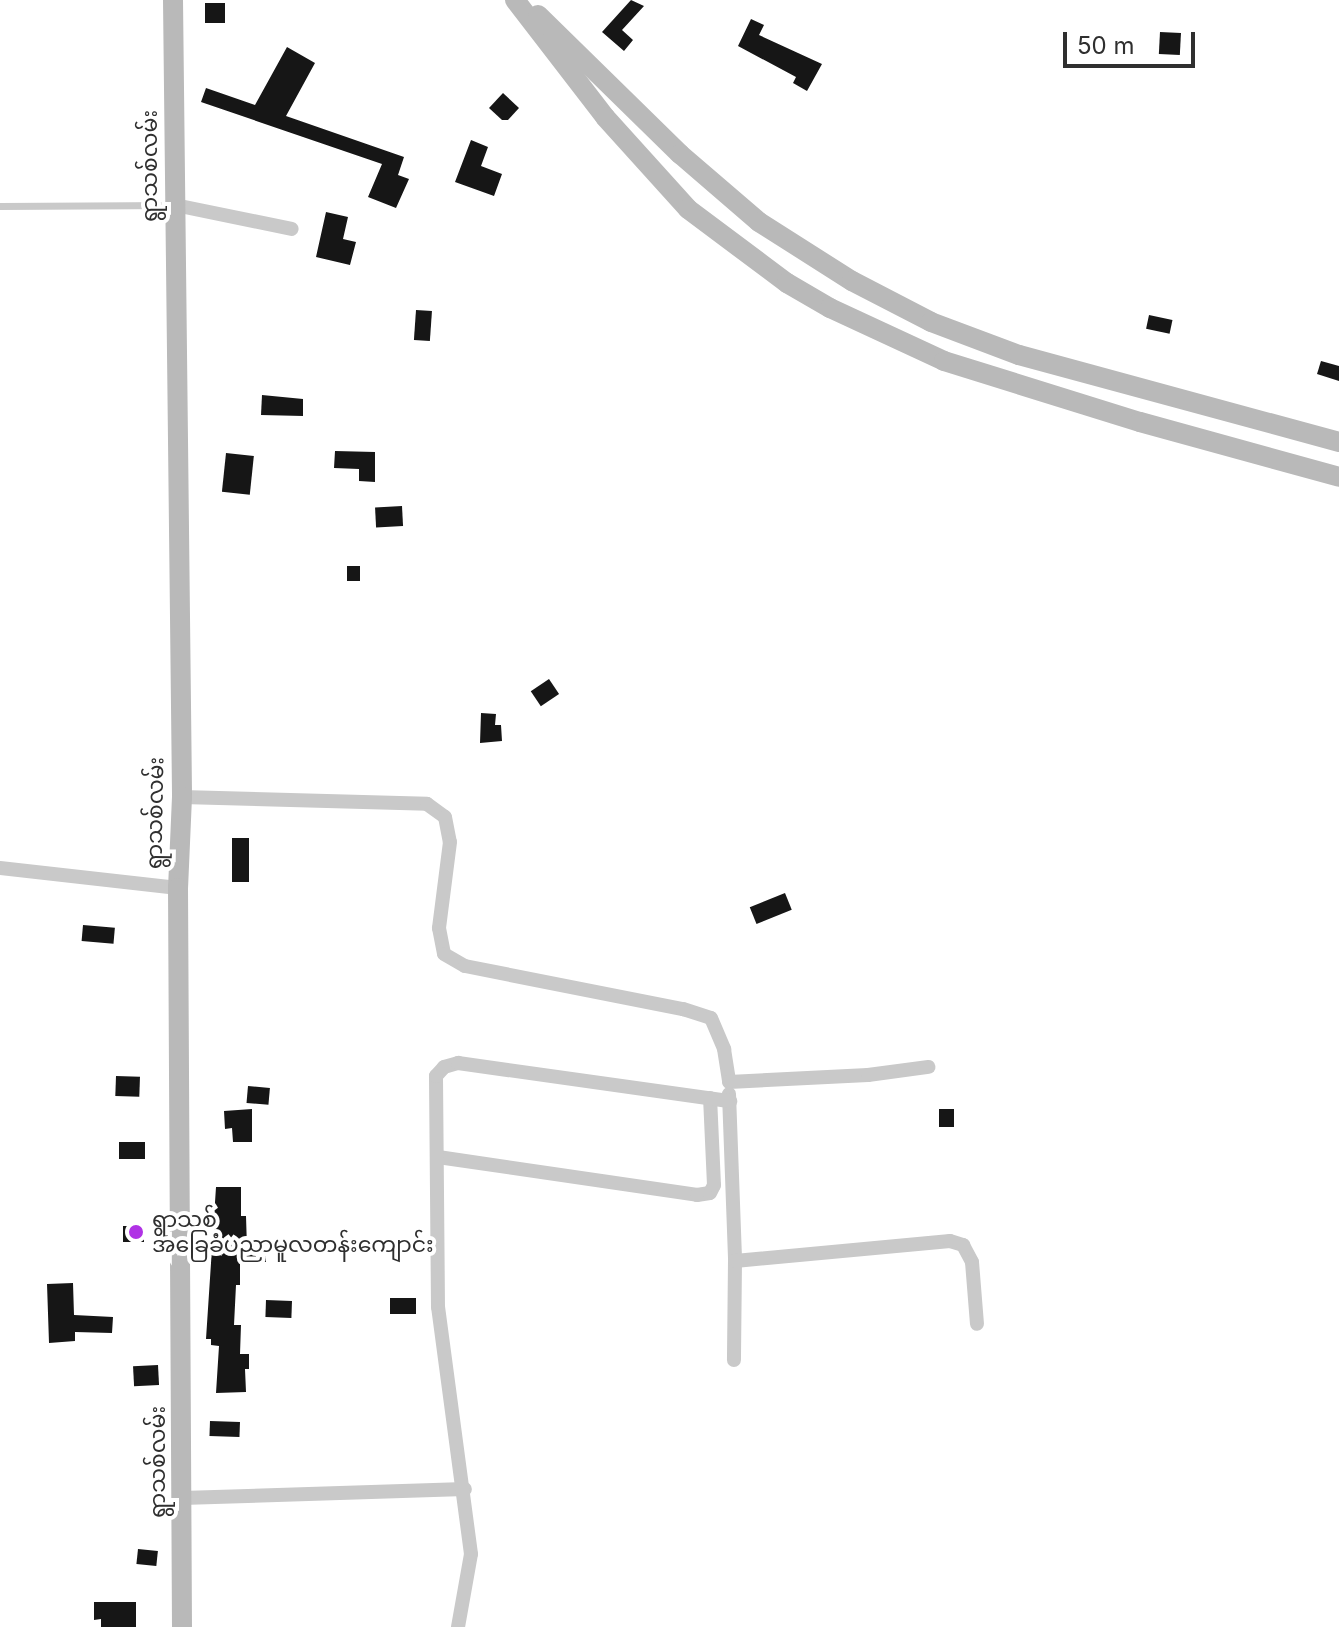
<!DOCTYPE html>
<meta charset="utf-8">
<style>
body{margin:0}
#map{position:relative;width:1339px;height:1627px;overflow:hidden;background:#fff;font-family:Inter,"Noto Sans Myanmar",sans-serif}
div>[style]{position:absolute}
.building>*{inset:0;background:#161616;transform-origin:0 0}
.lane>*{height:7px;margin:-3.5px;padding:0 3.5px;transform-origin:3.5px;border-radius:3.5px;background:#c9c9c9}
.street>*{height:14px;margin:-7px;padding:0 7px;transform-origin:7px;border-radius:7px;background:#c9c9c9}
.secondary>*{height:20px;margin:-10px;padding:0 10px;transform-origin:10px;border-radius:10px;background:#b9b9b9}
.dots>*{width:22px;height:22px;translate:-50% -50%;box-sizing:border-box;border:4px solid #fff;border-radius:50%}
span{translate:-50% -50%;white-space:nowrap;text-align:center;line-height:1.15;-webkit-text-stroke:8px #fff;paint-order:stroke}
.street-label{font-size:22px;color:#2f2f2f}
.poi-label{font-size:22px;color:#2f2f2f}
.left{translate:0 -50%;text-align:left}
.scale{position:absolute;left:1063px;top:32px;width:132px;height:36px;box-sizing:border-box;border:4px solid #2f2f2f;border-top:0;padding-left:10px;font-size:24px;line-height:28px;white-space:nowrap;color:#2f2f2f;-webkit-text-stroke:6px #fff;paint-order:stroke}
</style>
<div id="map">
<div class="building">
<div style="clip-path:polygon(631px 0,644px 6px,622px 30px,633px 40px,624px 51px,602px 32px)"></div>
<div style="left:205px;top:3px;width:20px;height:20px"></div>
<div style="clip-path:polygon(751px 19px,764px 25px,759px 35px,822px 64px,807px 91px,793px 83px,796px 77px,738px 46px)"></div>
<div style="left:1160px;top:32px;width:21px;height:22px;rotate:3deg"></div>
<div style="clip-path:polygon(287px 47px,315px 63px,286px 116px,404px 157px,398px 175px,409px 179px,396px 208px,368px 197px,382px 164px,201px 102px,206px 88px,255px 105px)"></div>
<div style="clip-path:polygon(503px 93px,519px 108px,508px 120px,502px 120px,489px 108px)"></div>
<div style="clip-path:polygon(471px 140px,488px 147px,481px 166px,502px 174px,494px 196px,455px 182px)"></div>
<div style="clip-path:polygon(326px 212px,348px 217px,343px 239px,356px 242px,350px 265px,316px 257px)"></div>
<div style="left:416px;top:310px;width:16px;height:30px;rotate:4deg"></div>
<div style="left:1149px;top:315px;width:24px;height:14px;rotate:12deg"></div>
<div style="clip-path:polygon(1321px 361px,1339px 366px,1339px 381px,1317px 374px)"></div>
<div style="clip-path:polygon(262px 395px,303px 399px,303px 416px,261px 415px)"></div>
<div style="clip-path:polygon(335px 451px,375px 452px,375px 482px,359px 481px,359px 469px,334px 468px)"></div>
<div style="left:226px;top:453px;width:28px;height:39px;rotate:6deg"></div>
<div style="left:402px;top:506px;width:20px;height:27px;rotate:87deg"></div>
<div style="left:347px;top:566px;width:13px;height:15px"></div>
<div style="left:549px;top:679px;width:18px;height:22px;rotate:56deg"></div>
<div style="clip-path:polygon(481px 713px,496px 714px,495px 725px,501px 725px,502px 741px,480px 743px)"></div>
<div style="left:232px;top:838px;width:17px;height:44px"></div>
<div style="left:785px;top:893px;width:18px;height:38px;rotate:68deg"></div>
<div style="left:83px;top:925px;width:32px;height:16px;rotate:5deg"></div>
<div style="left:116px;top:1076px;width:24px;height:20px;rotate:2deg"></div>
<div style="left:248px;top:1086px;width:22px;height:17px;rotate:5deg"></div>
<div style="clip-path:polygon(252px 1109px,252px 1142px,233px 1142px,232px 1128px,225px 1129px,224px 1111px)"></div>
<div style="left:939px;top:1109px;width:15px;height:18px"></div>
<div style="left:119px;top:1142px;width:26px;height:17px"></div>
<div style="clip-path:polygon(216px 1187px,241px 1187px,241px 1216px,246px 1216px,247px 1248px,266px 1248px,266px 1262px,240px 1262px,240px 1285px,236px 1285px,234px 1325px,241px 1325px,240px 1354px,249px 1354px,249px 1369px,245px 1369px,246px 1392px,216px 1393px,219px 1346px,211px 1345px,211px 1339px,206px 1339px)"></div>
<div style="left:123px;top:1226px;width:21px;height:16px"></div>
<div style="clip-path:polygon(73px 1283px,74px 1315px,113px 1317px,112px 1333px,75px 1332px,75px 1341px,49px 1343px,47px 1284px)"></div>
<div style="left:390px;top:1298px;width:26px;height:16px"></div>
<div style="left:266px;top:1300px;width:26px;height:17px;rotate:2deg"></div>
<div style="left:158px;top:1365px;width:20px;height:25px;rotate:87deg"></div>
<div style="left:210px;top:1421px;width:30px;height:15px;rotate:2deg"></div>
<div style="left:138px;top:1549px;width:20px;height:15px;rotate:6deg"></div>
<div style="clip-path:polygon(94px 1602px,136px 1602px,136px 1627px,101px 1627px,101px 1619px,94px 1620px)"></div>
</div>
<div class="lane">
<div style="left:0;top:206px;width:174px;rotate:-0.3deg"></div>
</div>
<div class="street">
<div style="left:175px;top:205px;width:119px;rotate:11.6deg"></div>
<div style="left:182px;top:797px;width:245px;rotate:1.6deg"></div>
<div style="left:427px;top:804px;width:22px;rotate:36deg"></div>
<div style="left:445px;top:817px;width:25px;rotate:79deg"></div>
<div style="left:450px;top:842px;width:87px;rotate:97.3deg"></div>
<div style="left:439px;top:928px;width:26px;rotate:79deg"></div>
<div style="left:444px;top:954px;width:24px;rotate:30deg"></div>
<div style="left:465px;top:966px;width:222px;rotate:11.2deg"></div>
<div style="left:683px;top:1009px;width:29px;rotate:18deg"></div>
<div style="left:711px;top:1018px;width:34px;rotate:67deg"></div>
<div style="left:724px;top:1049px;width:33px;rotate:81deg"></div>
<div style="left:729px;top:1082px;width:139px;rotate:-2.9deg"></div>
<div style="left:868px;top:1075px;width:61px;rotate:-7.6deg"></div>
<div style="left:0;top:868px;width:179px;rotate:6.4deg"></div>
<div style="left:729px;top:1094px;width:167px;rotate:87.9deg"></div>
<div style="left:735px;top:1261px;width:99px;rotate:90.6deg"></div>
<div style="left:438px;top:1157px;width:262px;rotate:8.3deg"></div>
<div style="left:697px;top:1195px;width:13px;rotate:-9deg"></div>
<div style="left:710px;top:1193px;width:9px;rotate:-63deg"></div>
<div style="left:714px;top:1185px;width:87px;rotate:-92.6deg"></div>
<div style="left:735px;top:1261px;width:216px;rotate:-5.3deg"></div>
<div style="left:950px;top:1241px;width:14px;rotate:17deg"></div>
<div style="left:963px;top:1245px;width:19px;rotate:62deg"></div>
<div style="left:972px;top:1262px;width:62px;rotate:85.4deg"></div>
<div style="left:182px;top:1498px;width:283px;rotate:-1.8deg"></div>
<div style="left:458px;top:1627px;width:74px;rotate:-79.9deg"></div>
<div style="left:471px;top:1554px;width:249px;rotate:-97.6deg"></div>
<div style="left:438px;top:1307px;width:231px;rotate:-90.5deg"></div>
<div style="left:436px;top:1076px;width:12px;rotate:-48deg"></div>
<div style="left:444px;top:1067px;width:15px;rotate:-16deg"></div>
<div style="left:458px;top:1063px;width:275px;rotate:8deg"></div>
</div>
<div class="secondary">
<div style="left:173px;top:0;width:797px;rotate:89.35deg"></div>
<div style="left:182px;top:797px;width:91px;rotate:92.5deg"></div>
<div style="left:178px;top:888px;width:739px;rotate:89.69deg"></div>
<div style="left:515px;top:0;width:148px;rotate:52.4deg"></div>
<div style="left:605px;top:117px;width:124px;rotate:47.9deg"></div>
<div style="left:688px;top:209px;width:124px;rotate:36.8deg"></div>
<div style="left:787px;top:283px;width:50px;rotate:30.2deg"></div>
<div style="left:830px;top:308px;width:126px;rotate:24.9deg"></div>
<div style="left:944px;top:361px;width:205px;rotate:17.3deg"></div>
<div style="left:1140px;top:422px;width:206px;rotate:15.4deg"></div>
<div style="left:538px;top:15px;width:199px;rotate:44.4deg"></div>
<div style="left:680px;top:154px;width:104px;rotate:40.7deg"></div>
<div style="left:759px;top:222px;width:110px;rotate:32.4deg"></div>
<div style="left:852px;top:281px;width:89px;rotate:27.4deg"></div>
<div style="left:931px;top:322px;width:94px;rotate:20.6deg"></div>
<div style="left:1019px;top:355px;width:332px;rotate:15.2deg"></div>
</div>
<div class="dots">
<div style="left:136px;top:1232px;background:#b032e5"></div>
</div>
<div class="street-label">
<span style="left:150px;top:166px;rotate:-90deg">ရွာသစ်လမ်း</span>
<span style="left:155px;top:813px;rotate:-89deg">ရွာသစ်လမ်း</span>
<span style="left:158px;top:1462px;rotate:-90deg">ရွာသစ်လမ်း</span>
</div>
<div class="poi-label">
<span class="left" style="left:152px;top:1232px">ရွာသစ်<br>အခြေခံပညာမူလတန်းကျောင်း</span>
</div>
<div class="scale">50 m</div>
</div>
